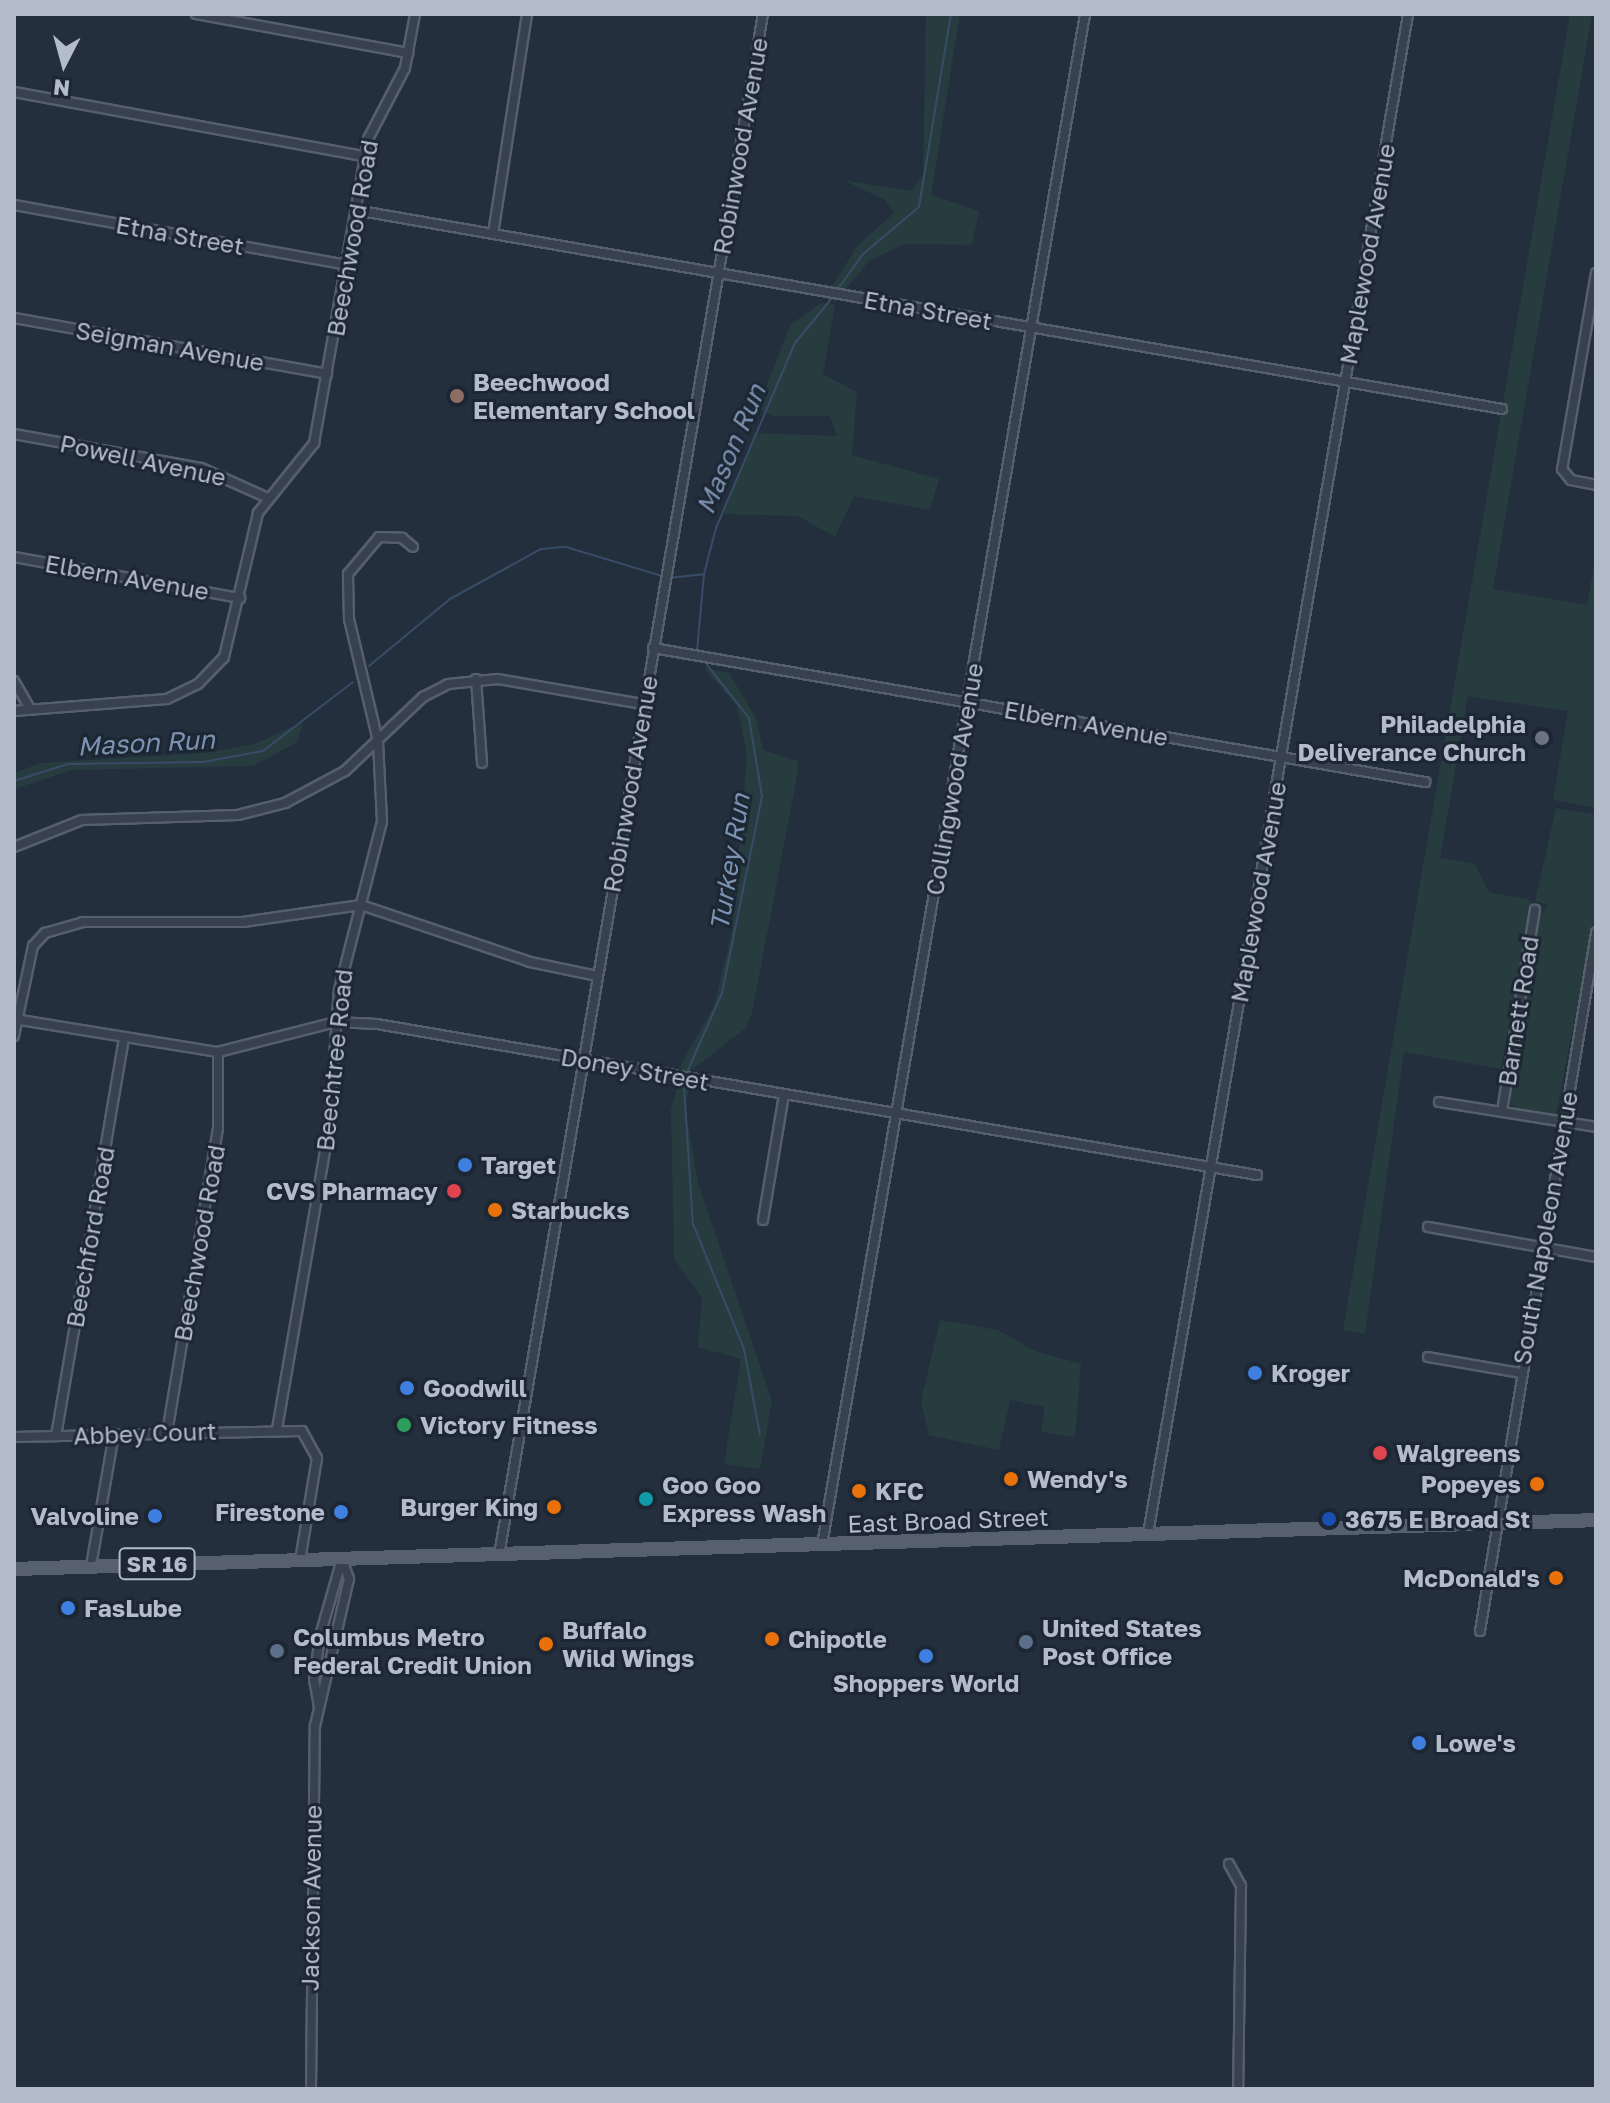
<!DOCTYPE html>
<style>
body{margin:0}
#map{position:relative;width:1610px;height:2103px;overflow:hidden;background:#242f3e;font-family:"Golos Text",sans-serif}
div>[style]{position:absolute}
.green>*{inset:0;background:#263c3f}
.stream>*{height:2px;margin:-1px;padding:0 1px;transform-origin:1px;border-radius:1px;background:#394c67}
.roads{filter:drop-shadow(2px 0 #565f6c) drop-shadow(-2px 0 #565f6c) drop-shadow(0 2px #565f6c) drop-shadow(0 -2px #565f6c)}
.minor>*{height:8px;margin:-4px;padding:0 4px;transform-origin:4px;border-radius:4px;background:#38414e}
.major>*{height:10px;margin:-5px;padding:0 5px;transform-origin:5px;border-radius:5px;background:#56606e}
.dots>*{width:22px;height:22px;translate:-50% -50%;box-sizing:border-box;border:4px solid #1d2633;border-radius:50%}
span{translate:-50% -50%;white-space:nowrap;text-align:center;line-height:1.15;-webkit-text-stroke:6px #1d2633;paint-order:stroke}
.shield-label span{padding:2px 6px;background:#1d2633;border:2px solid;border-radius:6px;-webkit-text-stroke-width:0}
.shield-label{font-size:22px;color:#b4bcc9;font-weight:700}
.street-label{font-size:24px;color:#b4bcc9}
.poi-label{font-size:24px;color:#b4bcc9;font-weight:700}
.left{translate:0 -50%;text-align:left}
.right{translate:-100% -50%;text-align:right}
.water-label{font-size:26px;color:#7c92b1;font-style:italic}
.frame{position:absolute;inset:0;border:16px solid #b4bcc9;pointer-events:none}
.north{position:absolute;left:24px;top:24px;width:80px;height:80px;-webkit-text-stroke:6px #1d2633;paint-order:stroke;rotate:186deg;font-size:22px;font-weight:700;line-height:32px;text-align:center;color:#b4bcc9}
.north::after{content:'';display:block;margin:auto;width:28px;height:36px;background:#b4bcc9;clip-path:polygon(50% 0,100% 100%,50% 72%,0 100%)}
</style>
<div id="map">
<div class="green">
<div style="clip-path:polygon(926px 14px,960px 14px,931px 195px,979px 211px,972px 245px,904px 244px,869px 261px,846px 289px,832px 287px,857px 246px,894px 213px,885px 200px,843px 180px,911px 191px,923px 175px)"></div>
<div style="clip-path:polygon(1570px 14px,1592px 14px,1493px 589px,1587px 605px,1596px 555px,1596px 808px,1553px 800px,1568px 711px,1468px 696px,1440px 858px,1475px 864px,1489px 892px,1531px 900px,1521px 959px,1501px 1069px,1404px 1052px,1365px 1334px,1343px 1330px)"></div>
<div style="clip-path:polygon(821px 303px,835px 305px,823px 374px,857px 392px,852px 455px,939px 479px,930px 510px,854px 496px,835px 537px,798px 516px,724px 514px,754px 433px,837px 436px,830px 416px,773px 416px,758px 408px,790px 325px)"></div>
<div style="clip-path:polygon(704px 668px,729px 673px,756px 718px,763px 750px,798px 761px,798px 771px,752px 1013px,746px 1028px,689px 1072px,679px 1068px,714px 1006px,732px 931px,747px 756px,737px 706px)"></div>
<div style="clip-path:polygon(303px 722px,297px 742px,253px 766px,72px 770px,14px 789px,14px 773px,41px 763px,204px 753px,254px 744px)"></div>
<div style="clip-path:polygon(1556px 808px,1596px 815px,1596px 909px,1556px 1115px,1517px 1109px,1507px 1098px,1537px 921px,1548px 905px,1535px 901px)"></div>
<div style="clip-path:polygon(678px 1085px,690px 1086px,685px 1105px,698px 1183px,772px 1401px,760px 1469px,724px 1464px,741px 1359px,698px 1347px,702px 1297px,674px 1259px,671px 1110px)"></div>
<div style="clip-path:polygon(940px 1320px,998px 1330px,1035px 1351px,1081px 1364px,1075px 1437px,1041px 1432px,1045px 1407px,1010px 1400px,999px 1450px,929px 1435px,921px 1401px)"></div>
</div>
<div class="stream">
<div style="left:838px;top:289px;width:43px;rotate:-54.5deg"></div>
<div style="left:863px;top:254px;width:73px;rotate:-40deg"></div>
<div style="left:919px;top:207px;width:196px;rotate:-80.6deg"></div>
<div style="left:668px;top:578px;width:36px;rotate:-6deg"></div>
<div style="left:704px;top:574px;width:48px;rotate:-75.4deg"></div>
<div style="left:716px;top:528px;width:201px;rotate:-66.9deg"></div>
<div style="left:795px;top:343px;width:58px;rotate:-50.6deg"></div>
<div style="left:697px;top:651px;width:77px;rotate:-84.8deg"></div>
<div style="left:369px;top:666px;width:105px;rotate:-39.6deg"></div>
<div style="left:450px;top:599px;width:104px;rotate:-28.8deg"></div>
<div style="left:541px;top:549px;width:25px;rotate:-5deg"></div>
<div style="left:566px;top:547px;width:100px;rotate:16.8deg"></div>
<div style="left:14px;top:781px;width:57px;rotate:-17.5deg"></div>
<div style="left:68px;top:764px;width:135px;rotate:-0.8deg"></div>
<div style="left:203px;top:762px;width:61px;rotate:-10.4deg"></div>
<div style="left:263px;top:751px;width:113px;rotate:-37.5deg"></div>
<div style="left:688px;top:1070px;width:84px;rotate:-66.2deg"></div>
<div style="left:722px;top:993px;width:200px;rotate:-78.5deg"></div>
<div style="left:762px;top:797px;width:80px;rotate:-99.3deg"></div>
<div style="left:749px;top:718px;width:68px;rotate:-128.4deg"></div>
<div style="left:684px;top:1086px;width:138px;rotate:86.3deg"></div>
<div style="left:693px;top:1224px;width:135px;rotate:67.8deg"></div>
<div style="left:744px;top:1349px;width:87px;rotate:79.5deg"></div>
</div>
<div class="roads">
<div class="minor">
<div style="left:196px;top:14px;width:216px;rotate:10.4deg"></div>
<div style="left:14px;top:92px;width:356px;rotate:10.4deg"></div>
<div style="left:14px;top:205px;width:337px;rotate:10.2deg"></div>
<div style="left:355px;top:210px;width:1164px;rotate:9.84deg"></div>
<div style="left:493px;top:234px;width:223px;rotate:-81.2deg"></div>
<div style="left:1596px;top:273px;width:199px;rotate:99.8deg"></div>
<div style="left:1562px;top:469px;width:14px;rotate:51deg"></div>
<div style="left:1571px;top:480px;width:25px;rotate:11deg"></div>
<div style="left:14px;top:318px;width:318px;rotate:10.1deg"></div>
<div style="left:14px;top:434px;width:190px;rotate:10.3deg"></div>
<div style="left:201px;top:468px;width:73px;rotate:24.1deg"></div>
<div style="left:14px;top:557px;width:230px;rotate:10.3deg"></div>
<div style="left:653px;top:648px;width:784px;rotate:9.85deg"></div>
<div style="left:476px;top:679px;width:84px;rotate:85.9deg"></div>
<div style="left:14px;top:681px;width:30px;rotate:60deg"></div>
<div style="left:14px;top:711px;width:153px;rotate:-4.5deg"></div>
<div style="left:167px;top:699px;width:34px;rotate:-26deg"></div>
<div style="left:198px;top:684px;width:37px;rotate:-46deg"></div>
<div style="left:224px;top:657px;width:148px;rotate:-76.7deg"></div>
<div style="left:258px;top:513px;width:90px;rotate:-51.3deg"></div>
<div style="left:314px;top:443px;width:309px;rotate:-79.9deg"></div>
<div style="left:368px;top:139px;width:80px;rotate:-62.5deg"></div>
<div style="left:405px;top:68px;width:55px;rotate:-79.5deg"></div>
<div style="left:14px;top:847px;width:73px;rotate:-21.7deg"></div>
<div style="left:82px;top:820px;width:156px;rotate:-1.8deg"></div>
<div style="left:238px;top:815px;width:49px;rotate:-14.3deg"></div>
<div style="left:285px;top:803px;width:68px;rotate:-28.1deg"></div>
<div style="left:345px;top:771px;width:108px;rotate:-43.5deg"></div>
<div style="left:423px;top:697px;width:28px;rotate:-27deg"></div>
<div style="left:448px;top:684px;width:50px;rotate:-5.7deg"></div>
<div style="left:498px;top:679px;width:147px;rotate:9.8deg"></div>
<div style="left:14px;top:1019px;width:207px;rotate:9.2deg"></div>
<div style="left:218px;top:1052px;width:122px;rotate:-14.3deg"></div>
<div style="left:336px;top:1022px;width:41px;rotate:2.8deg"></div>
<div style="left:377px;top:1024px;width:893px;rotate:9.74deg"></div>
<div style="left:14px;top:1036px;width:92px;rotate:-78.1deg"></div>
<div style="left:33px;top:946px;width:18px;rotate:-47deg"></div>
<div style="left:45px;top:933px;width:40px;rotate:-16deg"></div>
<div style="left:83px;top:922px;width:160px"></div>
<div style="left:243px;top:922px;width:119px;rotate:-8.2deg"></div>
<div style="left:361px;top:905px;width:178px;rotate:18.6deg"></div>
<div style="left:530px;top:962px;width:68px;rotate:11.8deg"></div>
<div style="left:1439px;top:1102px;width:159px;rotate:9deg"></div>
<div style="left:1502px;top:1111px;width:204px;rotate:-80.7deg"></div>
<div style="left:763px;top:1220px;width:127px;rotate:-80.5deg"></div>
<div style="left:1428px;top:1227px;width:171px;rotate:10.1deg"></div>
<div style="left:1428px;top:1357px;width:94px;rotate:9.8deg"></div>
<div style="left:277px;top:1429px;width:305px;rotate:-80.2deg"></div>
<div style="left:329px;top:1128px;width:138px;rotate:-85.9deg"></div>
<div style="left:339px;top:990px;width:174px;rotate:-75.7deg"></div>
<div style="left:382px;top:821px;width:80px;rotate:-92.9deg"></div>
<div style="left:378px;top:741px;width:125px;rotate:-103.4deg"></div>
<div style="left:349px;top:619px;width:45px;rotate:-91.3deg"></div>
<div style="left:348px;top:574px;width:48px;rotate:-50deg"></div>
<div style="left:379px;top:537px;width:23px;rotate:2deg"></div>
<div style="left:402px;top:538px;width:14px;rotate:39deg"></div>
<div style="left:167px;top:1433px;width:309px;rotate:-80.5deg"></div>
<div style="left:218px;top:1128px;width:76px;rotate:-90deg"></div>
<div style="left:56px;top:1436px;width:404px;rotate:-80.3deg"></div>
<div style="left:14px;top:1437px;width:288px;rotate:-1.2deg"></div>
<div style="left:302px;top:1431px;width:31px;rotate:61deg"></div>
<div style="left:317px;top:1458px;width:104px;rotate:99.4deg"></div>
<div style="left:1148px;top:1534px;width:1542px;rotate:-80.29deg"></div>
<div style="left:822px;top:1545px;width:1553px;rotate:-80.25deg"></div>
<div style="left:499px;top:1555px;width:1563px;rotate:-80.28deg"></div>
<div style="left:91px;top:1566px;width:134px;rotate:-80.1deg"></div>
<div style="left:1480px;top:1631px;width:708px;rotate:-80.56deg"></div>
<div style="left:319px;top:1707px;width:27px;rotate:-100deg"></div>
<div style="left:314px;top:1680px;width:44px;rotate:-82.2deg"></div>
<div style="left:320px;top:1636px;width:80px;rotate:-74.1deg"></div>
<div style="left:1229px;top:1864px;width:25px;rotate:61deg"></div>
<div style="left:1241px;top:1886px;width:203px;rotate:90.8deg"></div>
<div style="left:311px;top:2089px;width:363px;rotate:-89.4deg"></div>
<div style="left:315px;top:1726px;width:151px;rotate:-77deg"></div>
<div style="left:349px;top:1579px;width:21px;rotate:-109deg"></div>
</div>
<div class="major">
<div style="left:14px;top:1569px;width:1583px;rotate:-1.77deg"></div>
</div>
</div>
<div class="dots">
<div style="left:457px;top:396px;background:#8d6e63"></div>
<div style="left:1542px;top:738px;background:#6b7280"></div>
<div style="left:465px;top:1165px;background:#3f7fe0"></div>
<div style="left:454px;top:1191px;background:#e0444e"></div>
<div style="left:495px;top:1210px;background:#e8710a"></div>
<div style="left:1255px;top:1373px;background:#3f7fe0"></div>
<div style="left:407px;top:1388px;background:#3f7fe0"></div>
<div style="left:404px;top:1425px;background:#2e9e5b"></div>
<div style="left:1380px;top:1453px;background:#e0444e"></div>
<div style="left:1011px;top:1479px;background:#e8710a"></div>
<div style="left:1537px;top:1484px;background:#e8710a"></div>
<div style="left:859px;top:1491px;background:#e8710a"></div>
<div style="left:646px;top:1499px;background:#0f9aa8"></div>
<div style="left:554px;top:1507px;background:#e8710a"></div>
<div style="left:341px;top:1512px;background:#3f7fe0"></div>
<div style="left:155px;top:1516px;background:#3f7fe0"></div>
<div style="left:1329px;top:1519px;background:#1a4fb4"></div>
<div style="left:1556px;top:1578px;background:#e8710a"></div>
<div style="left:68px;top:1608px;background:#3f7fe0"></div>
<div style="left:772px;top:1639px;background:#e8710a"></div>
<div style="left:1026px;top:1642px;background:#5c6f8a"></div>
<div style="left:546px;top:1644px;background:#e8710a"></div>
<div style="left:277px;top:1651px;background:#5c6f8a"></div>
<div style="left:926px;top:1656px;background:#3f7fe0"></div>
<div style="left:1419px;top:1743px;background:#3f7fe0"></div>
</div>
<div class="shield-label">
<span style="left:157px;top:1564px">SR 16</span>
</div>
<div class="street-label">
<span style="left:740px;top:146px;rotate:-80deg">Robinwood Avenue</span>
<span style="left:180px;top:235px;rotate:10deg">Etna Street</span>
<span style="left:352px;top:238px;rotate:-80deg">Beechwood Road</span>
<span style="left:1367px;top:254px;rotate:-80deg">Maplewood Avenue</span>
<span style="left:928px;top:310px;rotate:10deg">Etna Street</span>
<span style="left:170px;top:346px;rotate:10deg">Seigman Avenue</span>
<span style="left:143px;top:460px;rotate:12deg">Powell Avenue</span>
<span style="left:127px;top:577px;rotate:10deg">Elbern Avenue</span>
<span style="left:1086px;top:723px;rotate:10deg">Elbern Avenue</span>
<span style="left:954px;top:779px;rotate:-80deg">Collingwood Avenue</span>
<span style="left:630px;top:784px;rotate:-80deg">Robinwood Avenue</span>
<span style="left:1258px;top:892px;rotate:-80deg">Maplewood Avenue</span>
<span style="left:1518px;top:1011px;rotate:-81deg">Barnett Road</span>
<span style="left:334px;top:1060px;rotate:-84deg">Beechtree Road</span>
<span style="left:635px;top:1069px;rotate:10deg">Doney Street</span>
<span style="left:1545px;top:1228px;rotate:-80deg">South Napoleon Avenue</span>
<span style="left:90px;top:1237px;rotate:-80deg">Beechford Road</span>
<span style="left:199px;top:1243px;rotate:-80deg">Beechwood Road</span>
<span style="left:145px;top:1433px;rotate:-2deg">Abbey Court</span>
<span style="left:948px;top:1520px;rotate:-2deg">East Broad Street</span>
<span style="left:311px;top:1898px;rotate:-89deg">Jackson Avenue</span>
</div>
<div class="poi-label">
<span class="left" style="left:473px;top:396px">Beechwood<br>Elementary School</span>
<span class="right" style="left:1526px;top:738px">Philadelphia<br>Deliverance Church</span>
<span class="left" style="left:481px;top:1165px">Target</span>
<span class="right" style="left:438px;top:1191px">CVS Pharmacy</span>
<span class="left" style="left:511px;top:1210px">Starbucks</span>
<span class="left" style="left:1271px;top:1373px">Kroger</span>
<span class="left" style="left:423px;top:1388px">Goodwill</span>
<span class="left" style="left:420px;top:1425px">Victory Fitness</span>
<span class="left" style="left:1396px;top:1453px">Walgreens</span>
<span class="left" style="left:1027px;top:1479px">Wendy's</span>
<span class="right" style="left:1521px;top:1484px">Popeyes</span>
<span class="left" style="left:662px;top:1499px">Goo Goo<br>Express Wash</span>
<span class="left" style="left:875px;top:1491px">KFC</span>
<span class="right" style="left:538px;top:1507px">Burger King</span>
<span class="right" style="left:325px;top:1512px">Firestone</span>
<span class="right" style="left:139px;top:1516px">Valvoline</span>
<span class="left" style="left:1345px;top:1519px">3675 E Broad St</span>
<span class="right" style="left:1540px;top:1578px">McDonald's</span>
<span class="left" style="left:84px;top:1608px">FasLube</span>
<span class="left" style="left:1042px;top:1642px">United States<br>Post Office</span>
<span class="left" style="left:562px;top:1644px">Buffalo<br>Wild Wings</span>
<span class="left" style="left:293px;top:1651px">Columbus Metro<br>Federal Credit Union</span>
<span class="left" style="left:788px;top:1639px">Chipotle</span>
<span style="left:926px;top:1683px">Shoppers World</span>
<span class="left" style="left:1435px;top:1743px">Lowe's</span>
</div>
<div class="water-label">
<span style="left:731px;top:449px;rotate:-67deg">Mason Run</span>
<span style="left:146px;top:743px;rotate:-3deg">Mason Run</span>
<span style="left:730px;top:862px;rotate:-81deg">Turkey Run</span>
</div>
<div class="frame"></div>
<div class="north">N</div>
</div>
